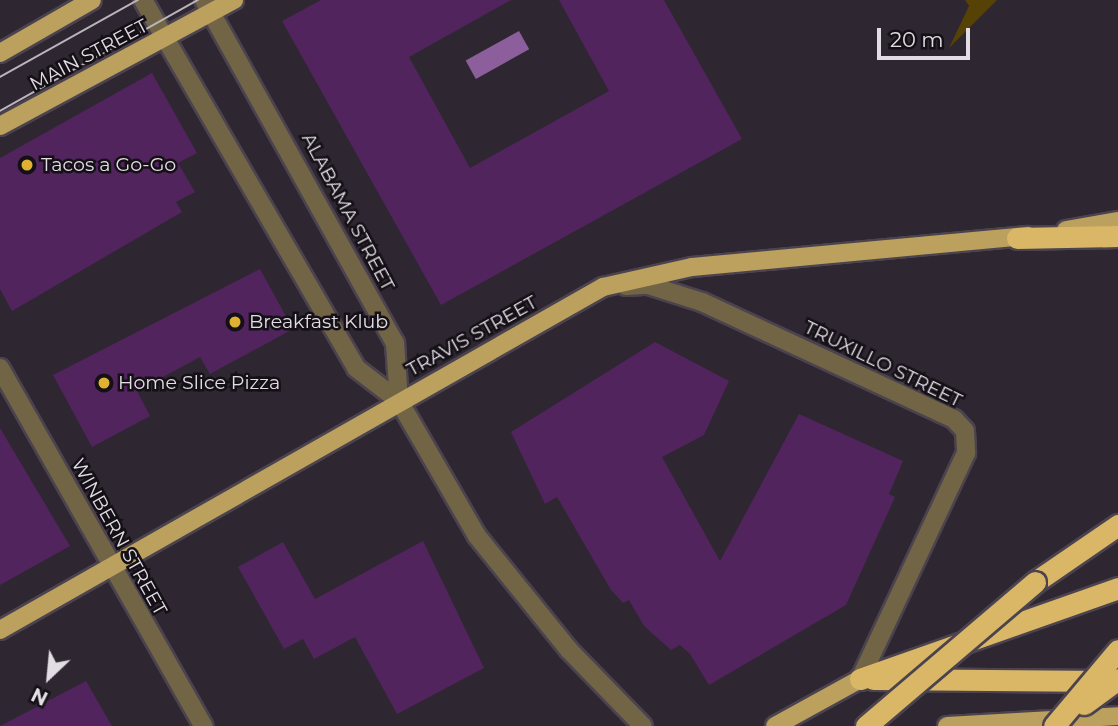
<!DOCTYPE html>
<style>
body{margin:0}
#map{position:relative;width:1118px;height:726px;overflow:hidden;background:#2e2631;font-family:Montserrat,sans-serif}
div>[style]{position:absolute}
.green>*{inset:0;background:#564204}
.water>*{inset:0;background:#8d5e9c;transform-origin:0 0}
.building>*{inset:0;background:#51245e}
.roads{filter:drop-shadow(2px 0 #4b434e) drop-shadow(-2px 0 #4b434e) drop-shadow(0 2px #4b434e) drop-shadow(0 -2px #4b434e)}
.minor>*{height:18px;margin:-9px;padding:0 9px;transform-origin:9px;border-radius:9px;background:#726546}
.major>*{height:18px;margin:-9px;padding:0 9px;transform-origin:9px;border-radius:9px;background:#bca05e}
.highway>*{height:21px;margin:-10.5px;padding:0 10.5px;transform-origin:10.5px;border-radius:10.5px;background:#d9b766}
.tram>*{height:2px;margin:-1px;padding:0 1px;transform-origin:1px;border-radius:1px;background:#bab4bd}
.bridges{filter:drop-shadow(2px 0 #4b434e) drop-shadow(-2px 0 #4b434e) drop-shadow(0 2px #4b434e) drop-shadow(0 -2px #4b434e)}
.highway-bridge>*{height:21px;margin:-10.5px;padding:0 10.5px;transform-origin:10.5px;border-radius:10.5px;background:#d9b766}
.dots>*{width:19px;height:19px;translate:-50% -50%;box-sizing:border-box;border:4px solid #141016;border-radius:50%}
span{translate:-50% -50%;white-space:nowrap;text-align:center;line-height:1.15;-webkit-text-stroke:5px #141016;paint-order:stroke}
.street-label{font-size:19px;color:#e2dce4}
.poi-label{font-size:19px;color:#e2dce4}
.left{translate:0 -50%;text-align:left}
.north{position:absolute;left:14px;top:642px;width:70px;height:70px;-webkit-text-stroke:5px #141016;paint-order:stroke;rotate:206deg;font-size:19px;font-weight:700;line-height:28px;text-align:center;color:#e2dce4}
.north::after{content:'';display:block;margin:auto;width:24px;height:32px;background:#e2dce4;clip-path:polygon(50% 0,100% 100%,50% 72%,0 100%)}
.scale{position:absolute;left:877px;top:28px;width:93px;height:32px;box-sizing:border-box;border:4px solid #e2dce4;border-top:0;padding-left:9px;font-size:21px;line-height:24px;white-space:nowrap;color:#e2dce4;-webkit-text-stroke:5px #141016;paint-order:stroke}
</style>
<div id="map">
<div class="green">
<div style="clip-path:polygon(965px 0,997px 0,949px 48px,969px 6px)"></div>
</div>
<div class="water">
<div style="left:519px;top:31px;width:21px;height:61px;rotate:61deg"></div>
</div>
<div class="building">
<div style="clip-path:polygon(321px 0,511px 0,409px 57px,470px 168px,609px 91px,559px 0,664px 0,742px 139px,441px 305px,282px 21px)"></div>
<div style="clip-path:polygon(152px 73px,197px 153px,178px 163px,195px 192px,176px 202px,182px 212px,12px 311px,0 289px,0 158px)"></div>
<div style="clip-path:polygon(260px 269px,293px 329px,210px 374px,200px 357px,137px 391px,150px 416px,92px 447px,53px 375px)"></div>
<div style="clip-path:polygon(655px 342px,729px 381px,704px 435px,662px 457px,720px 561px,799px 414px,903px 461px,889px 494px,895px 497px,846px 605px,709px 685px,690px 654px,680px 645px,671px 650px,644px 626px,629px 600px,623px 603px,611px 590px,557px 497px,545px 504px,511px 432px)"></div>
<div style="clip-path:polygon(0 428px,70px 546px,0 585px)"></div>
<div style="clip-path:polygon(423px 541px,484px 668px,397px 714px,355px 637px,314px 659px,303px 639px,284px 649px,238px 567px,283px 542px,315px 599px)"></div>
<div style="clip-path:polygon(86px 681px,112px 726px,0 726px)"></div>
</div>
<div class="roads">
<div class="minor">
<div style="left:143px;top:0;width:425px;rotate:59.9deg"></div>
<div style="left:356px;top:368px;width:54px;rotate:37.5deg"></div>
<div style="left:399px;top:401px;width:156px;rotate:60deg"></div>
<div style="left:477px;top:536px;width:146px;rotate:51.1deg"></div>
<div style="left:569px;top:650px;width:106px;rotate:45.8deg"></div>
<div style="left:204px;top:0;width:393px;rotate:60.9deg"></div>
<div style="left:395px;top:343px;width:58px;rotate:86.1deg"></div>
<div style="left:626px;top:286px;width:22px;rotate:-3deg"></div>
<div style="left:648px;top:285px;width:57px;rotate:17.5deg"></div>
<div style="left:702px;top:302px;width:278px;rotate:24.9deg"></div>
<div style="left:954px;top:419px;width:16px;rotate:47deg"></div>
<div style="left:965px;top:431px;width:22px;rotate:87deg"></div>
<div style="left:966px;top:453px;width:250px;rotate:115.1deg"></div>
<div style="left:0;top:368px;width:412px;rotate:60.4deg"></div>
</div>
<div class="major">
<div style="left:0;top:53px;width:106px;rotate:-29.9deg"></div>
<div style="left:0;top:126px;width:266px;rotate:-28.3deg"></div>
<div style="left:1066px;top:230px;width:53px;rotate:-9.8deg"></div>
<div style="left:0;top:630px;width:694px;rotate:-29.63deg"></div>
<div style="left:603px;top:287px;width:91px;rotate:-12.7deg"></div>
<div style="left:692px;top:267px;width:337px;rotate:-5.3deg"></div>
<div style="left:775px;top:726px;width:97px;rotate:-28.9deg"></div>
<div style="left:947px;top:726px;width:171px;rotate:-3.3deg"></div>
</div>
<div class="highway">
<div style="left:1017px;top:238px;width:101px;rotate:-1.1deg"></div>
<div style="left:1035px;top:582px;width:101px;rotate:-34.5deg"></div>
<div style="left:860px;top:679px;width:274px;rotate:-19.4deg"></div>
<div style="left:873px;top:679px;width:233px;rotate:0.5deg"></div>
</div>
</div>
<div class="tram">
<div style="left:0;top:77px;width:158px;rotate:-29.2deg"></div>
<div style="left:0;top:111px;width:227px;rotate:-29.3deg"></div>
</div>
<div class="bridges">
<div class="highway-bridge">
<div style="left:1084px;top:704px;width:42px;rotate:-36.3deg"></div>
<div style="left:866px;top:726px;width:222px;rotate:-40.4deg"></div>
<div style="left:1054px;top:726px;width:99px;rotate:-49.9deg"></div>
</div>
</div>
<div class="dots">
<div style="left:27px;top:165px;background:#deb133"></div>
<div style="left:235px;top:322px;background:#deb133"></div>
<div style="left:104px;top:383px;background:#deb133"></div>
</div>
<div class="street-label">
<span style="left:89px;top:55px;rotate:-28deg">MAIN STREET</span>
<span style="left:348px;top:212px;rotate:62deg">ALABAMA STREET</span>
<span style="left:472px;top:336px;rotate:-29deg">TRAVIS STREET</span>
<span style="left:883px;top:364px;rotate:26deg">TRUXILLO STREET</span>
<span style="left:119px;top:537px;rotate:61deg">WINBERN STREET</span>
</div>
<div class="poi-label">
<span class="left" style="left:41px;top:165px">Tacos a Go-Go</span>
<span class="left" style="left:249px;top:322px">Breakfast Klub</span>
<span class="left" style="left:118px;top:383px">Home Slice Pizza</span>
</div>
<div class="north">N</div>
<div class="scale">20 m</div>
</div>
